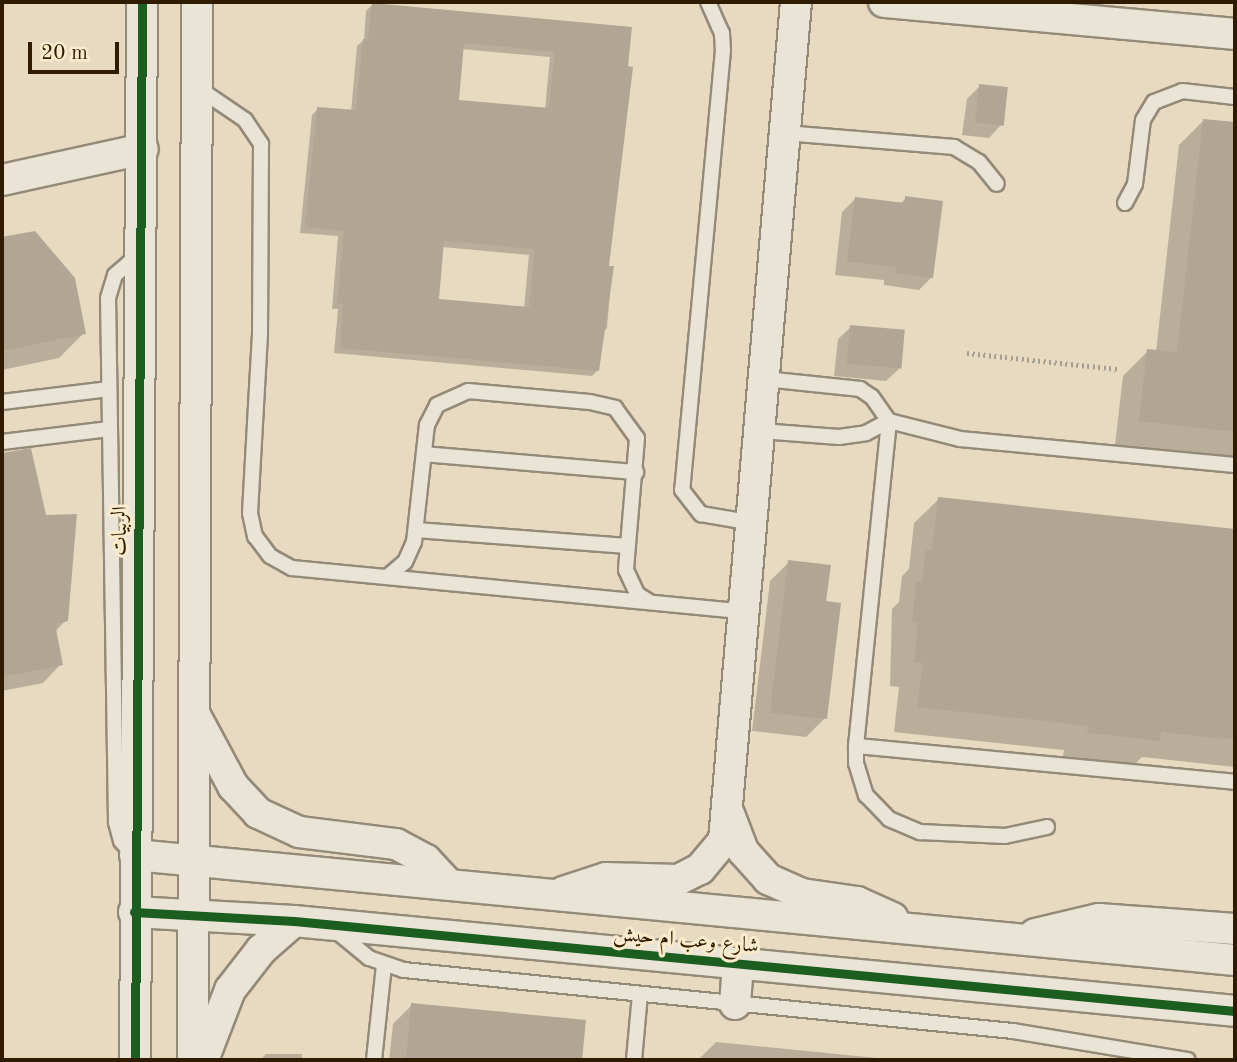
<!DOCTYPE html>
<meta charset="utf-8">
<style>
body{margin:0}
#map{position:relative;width:1237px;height:1062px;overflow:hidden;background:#e7dac1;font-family:"Old Standard TT",Amiri,serif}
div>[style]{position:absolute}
.shadow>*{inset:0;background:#0003}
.building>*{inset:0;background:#b1a694;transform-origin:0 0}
.path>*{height:4.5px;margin-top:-2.25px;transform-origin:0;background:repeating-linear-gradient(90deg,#a69e91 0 2px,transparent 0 5.5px)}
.roads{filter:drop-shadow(2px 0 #948a78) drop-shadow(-2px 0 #948a78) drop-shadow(0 2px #948a78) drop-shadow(0 -2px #948a78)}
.lane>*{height:14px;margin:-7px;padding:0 7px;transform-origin:7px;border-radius:7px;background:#eae4d7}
.street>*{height:30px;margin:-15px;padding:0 15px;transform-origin:15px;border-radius:15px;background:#eae4d7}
.cycleway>*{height:9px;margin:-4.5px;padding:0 4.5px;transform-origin:4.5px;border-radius:4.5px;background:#1b5e20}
span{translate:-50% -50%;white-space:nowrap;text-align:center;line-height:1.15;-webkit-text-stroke:6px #faebcc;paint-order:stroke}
.street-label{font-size:21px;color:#2f1b00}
.frame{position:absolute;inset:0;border:4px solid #2f1b00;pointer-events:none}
.scale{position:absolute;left:28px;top:42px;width:91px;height:32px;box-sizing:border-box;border:4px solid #2f1b00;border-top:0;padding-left:9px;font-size:21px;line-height:24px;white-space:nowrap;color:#2f1b00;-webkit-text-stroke:5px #faebcc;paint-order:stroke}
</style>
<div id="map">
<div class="shadow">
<div style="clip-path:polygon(evenodd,372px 5px,630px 28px,607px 268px,612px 268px,607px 328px,601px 333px,598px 370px,592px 376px,334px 353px,338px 309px,332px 309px,338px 236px,300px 233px,312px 115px,318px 109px,351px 112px,357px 46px,364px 40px,366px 11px,372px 5px,461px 49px,550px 57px,545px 109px,457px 102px,461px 49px,372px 5px,442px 247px,529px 255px,524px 308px,437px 301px,442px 247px)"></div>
<div style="clip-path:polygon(980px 86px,1001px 125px,989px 138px,962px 135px,967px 99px)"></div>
<div style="clip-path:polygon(1204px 120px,1235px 124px,1235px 458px,1115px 445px,1123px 376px,1148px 351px,1156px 352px,1179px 145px)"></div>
<div style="clip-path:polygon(906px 198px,932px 277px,919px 290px,884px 285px,884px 280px,835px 275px,842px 212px,855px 199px,900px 204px)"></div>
<div style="clip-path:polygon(34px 233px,84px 333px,59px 358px,2px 370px,2px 239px)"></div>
<div style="clip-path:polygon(851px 327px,899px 369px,886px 381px,834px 376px,838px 339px)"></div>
<div style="clip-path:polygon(30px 450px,66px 620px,55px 632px,61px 664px,43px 683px,2px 691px,2px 455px)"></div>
<div style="clip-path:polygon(939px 499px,1235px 531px,1235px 767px,1142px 757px,1134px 765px,1063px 757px,1064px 750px,894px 732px,899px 687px,890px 686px,892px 609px,899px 602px,902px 576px,909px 569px,914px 523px)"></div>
<div style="clip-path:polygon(789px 562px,824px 603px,825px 718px,806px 737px,752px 731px,770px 581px)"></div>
<div style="clip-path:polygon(412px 1005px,584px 1021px,580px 1060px,389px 1060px,393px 1024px)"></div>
<div style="clip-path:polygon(716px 1042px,897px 1060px,698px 1060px)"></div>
<div style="clip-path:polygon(266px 1054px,302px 1054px,302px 1060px,260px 1060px)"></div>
</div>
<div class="building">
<div style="clip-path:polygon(evenodd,372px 3px,632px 27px,628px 66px,633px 67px,609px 266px,614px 266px,599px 371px,340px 348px,343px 304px,337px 303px,344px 231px,305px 227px,317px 107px,356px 110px,363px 39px,368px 39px,372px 3px,464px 43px,555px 52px,549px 108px,459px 100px,464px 43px,372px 3px,444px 241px,535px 249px,529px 307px,439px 299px,444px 241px)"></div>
<div style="left:979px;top:84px;width:29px;height:39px;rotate:6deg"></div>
<div style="clip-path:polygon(1203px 119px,1235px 122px,1235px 432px,1139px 421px,1147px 349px,1177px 352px)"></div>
<div style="clip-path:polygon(905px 196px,943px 201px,933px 278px,896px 273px,896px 267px,847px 262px,855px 197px,905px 203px)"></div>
<div style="clip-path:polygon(35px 231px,75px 278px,86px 334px,2px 351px,2px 237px)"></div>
<div style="left:850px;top:325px;width:55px;height:39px;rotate:5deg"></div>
<div style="clip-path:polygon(31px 448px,46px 515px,77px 514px,68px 621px,55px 624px,63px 665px,2px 677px,2px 453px)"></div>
<div style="clip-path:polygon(938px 497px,1235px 529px,1235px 740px,1161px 732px,1160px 741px,1087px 733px,1088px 726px,917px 707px,923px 663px,914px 662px,918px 623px,912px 622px,916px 582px,922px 583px,926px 550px,932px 550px)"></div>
<div style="clip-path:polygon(788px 560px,831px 565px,826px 601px,841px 603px,827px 719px,770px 713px)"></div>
<div style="clip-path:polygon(411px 1003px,586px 1020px,582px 1060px,406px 1060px)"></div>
</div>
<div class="path">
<div style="left:967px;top:353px;width:151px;rotate:6.1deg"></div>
</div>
<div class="roads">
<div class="lane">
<div style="left:708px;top:2px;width:34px;rotate:66deg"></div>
<div style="left:722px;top:33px;width:17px;rotate:87deg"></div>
<div style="left:723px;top:50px;width:442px;rotate:95.3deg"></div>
<div style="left:682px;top:490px;width:31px;rotate:52deg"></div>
<div style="left:701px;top:514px;width:53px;rotate:9.8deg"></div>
<div style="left:198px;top:88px;width:57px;rotate:34.2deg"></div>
<div style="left:245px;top:120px;width:29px;rotate:56deg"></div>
<div style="left:261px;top:144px;width:190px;rotate:90.3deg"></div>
<div style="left:260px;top:334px;width:179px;rotate:93.2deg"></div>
<div style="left:250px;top:513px;width:24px;rotate:78deg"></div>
<div style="left:255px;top:536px;width:25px;rotate:53deg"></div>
<div style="left:270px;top:556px;width:25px;rotate:29deg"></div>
<div style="left:292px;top:568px;width:455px;rotate:5.5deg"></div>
<div style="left:785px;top:133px;width:170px;rotate:4.7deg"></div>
<div style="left:954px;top:147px;width:29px;rotate:31deg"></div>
<div style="left:979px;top:162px;width:28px;rotate:51deg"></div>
<div style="left:1125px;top:203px;width:21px;rotate:-62deg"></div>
<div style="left:1135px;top:184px;width:64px;rotate:-82.9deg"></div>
<div style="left:1143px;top:120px;width:21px;rotate:-59deg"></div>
<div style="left:1154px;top:102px;width:30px;rotate:-21deg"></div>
<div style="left:1182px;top:91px;width:53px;rotate:6.5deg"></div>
<div style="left:765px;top:379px;width:96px;rotate:6deg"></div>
<div style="left:860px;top:389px;width:14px;rotate:34deg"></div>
<div style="left:872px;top:397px;width:29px;rotate:55deg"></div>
<div style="left:889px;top:421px;width:327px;rotate:95.8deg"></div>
<div style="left:856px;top:746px;width:17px;rotate:90deg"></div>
<div style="left:856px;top:763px;width:34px;rotate:73deg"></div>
<div style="left:866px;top:795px;width:33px;rotate:46deg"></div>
<div style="left:889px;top:819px;width:34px;rotate:23deg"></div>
<div style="left:920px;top:832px;width:85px;rotate:2.7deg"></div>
<div style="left:1005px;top:836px;width:43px;rotate:-12.1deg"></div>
<div style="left:2px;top:402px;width:108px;rotate:-6.9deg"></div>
<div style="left:761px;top:431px;width:78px;rotate:4.4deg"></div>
<div style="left:839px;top:437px;width:27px;rotate:-8deg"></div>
<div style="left:866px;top:433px;width:26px;rotate:-28deg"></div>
<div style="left:889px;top:421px;width:73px;rotate:14.2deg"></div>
<div style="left:960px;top:439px;width:276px;rotate:5.4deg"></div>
<div style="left:2px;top:442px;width:108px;rotate:-6.9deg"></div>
<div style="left:424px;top:454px;width:213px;rotate:4.9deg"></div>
<div style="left:416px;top:530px;width:212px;rotate:4.3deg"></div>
<div style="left:387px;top:577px;width:23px;rotate:-40deg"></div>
<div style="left:405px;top:562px;width:22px;rotate:-66deg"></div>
<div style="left:414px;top:542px;width:118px;rotate:-83.7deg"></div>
<div style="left:427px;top:425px;width:22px;rotate:-63deg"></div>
<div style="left:437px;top:405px;width:34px;rotate:-24deg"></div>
<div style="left:468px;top:391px;width:122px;rotate:5.2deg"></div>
<div style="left:590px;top:402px;width:26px;rotate:13deg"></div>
<div style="left:615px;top:408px;width:37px;rotate:54deg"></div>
<div style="left:637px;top:438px;width:132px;rotate:94.8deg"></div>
<div style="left:626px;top:570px;width:26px;rotate:65deg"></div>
<div style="left:637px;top:594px;width:13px;rotate:32deg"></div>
<div style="left:856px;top:746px;width:381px;rotate:5.4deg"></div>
<div style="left:132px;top:853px;width:16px;rotate:-133deg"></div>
<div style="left:121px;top:841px;width:20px;rotate:-105deg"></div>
<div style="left:116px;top:822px;width:524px;rotate:-90.87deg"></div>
<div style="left:108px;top:298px;width:24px;rotate:-73deg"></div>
<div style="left:115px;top:275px;width:35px;rotate:-41deg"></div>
<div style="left:335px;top:930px;width:44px;rotate:39.5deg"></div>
<div style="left:369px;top:958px;width:37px;rotate:19deg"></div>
<div style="left:404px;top:970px;width:612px;rotate:5.72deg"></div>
<div style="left:1013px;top:1031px;width:177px;rotate:9.4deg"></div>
<div style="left:374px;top:1060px;width:96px;rotate:-84deg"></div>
<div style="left:634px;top:1060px;width:66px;rotate:-84.8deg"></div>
</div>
<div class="street">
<div style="left:884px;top:2px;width:352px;rotate:5.2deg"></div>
<div style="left:2px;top:180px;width:144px;rotate:-12.4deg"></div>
<div style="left:195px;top:715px;width:81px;rotate:61.8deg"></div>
<div style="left:233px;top:786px;width:37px;rotate:47deg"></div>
<div style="left:258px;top:813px;width:45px;rotate:24.9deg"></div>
<div style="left:299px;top:832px;width:98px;rotate:7.1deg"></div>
<div style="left:396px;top:844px;width:34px;rotate:28deg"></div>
<div style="left:426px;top:860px;width:34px;rotate:47deg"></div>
<div style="left:729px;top:814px;width:40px;rotate:69deg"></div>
<div style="left:743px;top:851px;width:38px;rotate:48deg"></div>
<div style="left:768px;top:879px;width:37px;rotate:24deg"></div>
<div style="left:802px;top:894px;width:56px;rotate:8.3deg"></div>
<div style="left:857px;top:902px;width:39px;rotate:24deg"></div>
<div style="left:135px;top:855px;width:1105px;rotate:5.45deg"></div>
<div style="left:563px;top:892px;width:45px;rotate:-18deg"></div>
<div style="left:606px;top:878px;width:72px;rotate:1.6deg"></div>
<div style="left:678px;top:880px;width:25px;rotate:-27deg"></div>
<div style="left:700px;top:869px;width:38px;rotate:-50deg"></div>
<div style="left:724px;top:840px;width:841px;rotate:-85.09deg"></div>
<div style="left:134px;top:912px;width:160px;rotate:3.2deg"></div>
<div style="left:294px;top:921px;width:945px;rotate:5.46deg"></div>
<div style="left:1035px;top:934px;width:66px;rotate:-13.2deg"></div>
<div style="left:1099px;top:919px;width:136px;rotate:4.2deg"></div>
<div style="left:735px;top:1004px;width:40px;rotate:-85.7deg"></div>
<div style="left:135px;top:1060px;width:1058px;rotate:-89.62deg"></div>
<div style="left:193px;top:1060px;width:1058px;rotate:-89.78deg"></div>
<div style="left:203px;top:1060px;width:75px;rotate:-68.9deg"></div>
<div style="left:230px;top:990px;width:51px;rotate:-52.2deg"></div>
<div style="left:261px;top:950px;width:44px;rotate:-41.3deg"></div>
</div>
</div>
<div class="cycleway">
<div style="left:134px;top:912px;width:160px;rotate:3.2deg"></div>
<div style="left:294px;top:921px;width:945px;rotate:5.46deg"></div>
<div style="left:135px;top:1060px;width:1058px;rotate:-89.62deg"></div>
</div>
<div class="street-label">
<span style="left:121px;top:531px;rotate:-89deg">الربيات</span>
<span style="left:686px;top:941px;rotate:5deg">شارع وعب ام حيش</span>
</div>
<div class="frame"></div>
<div class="scale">20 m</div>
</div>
